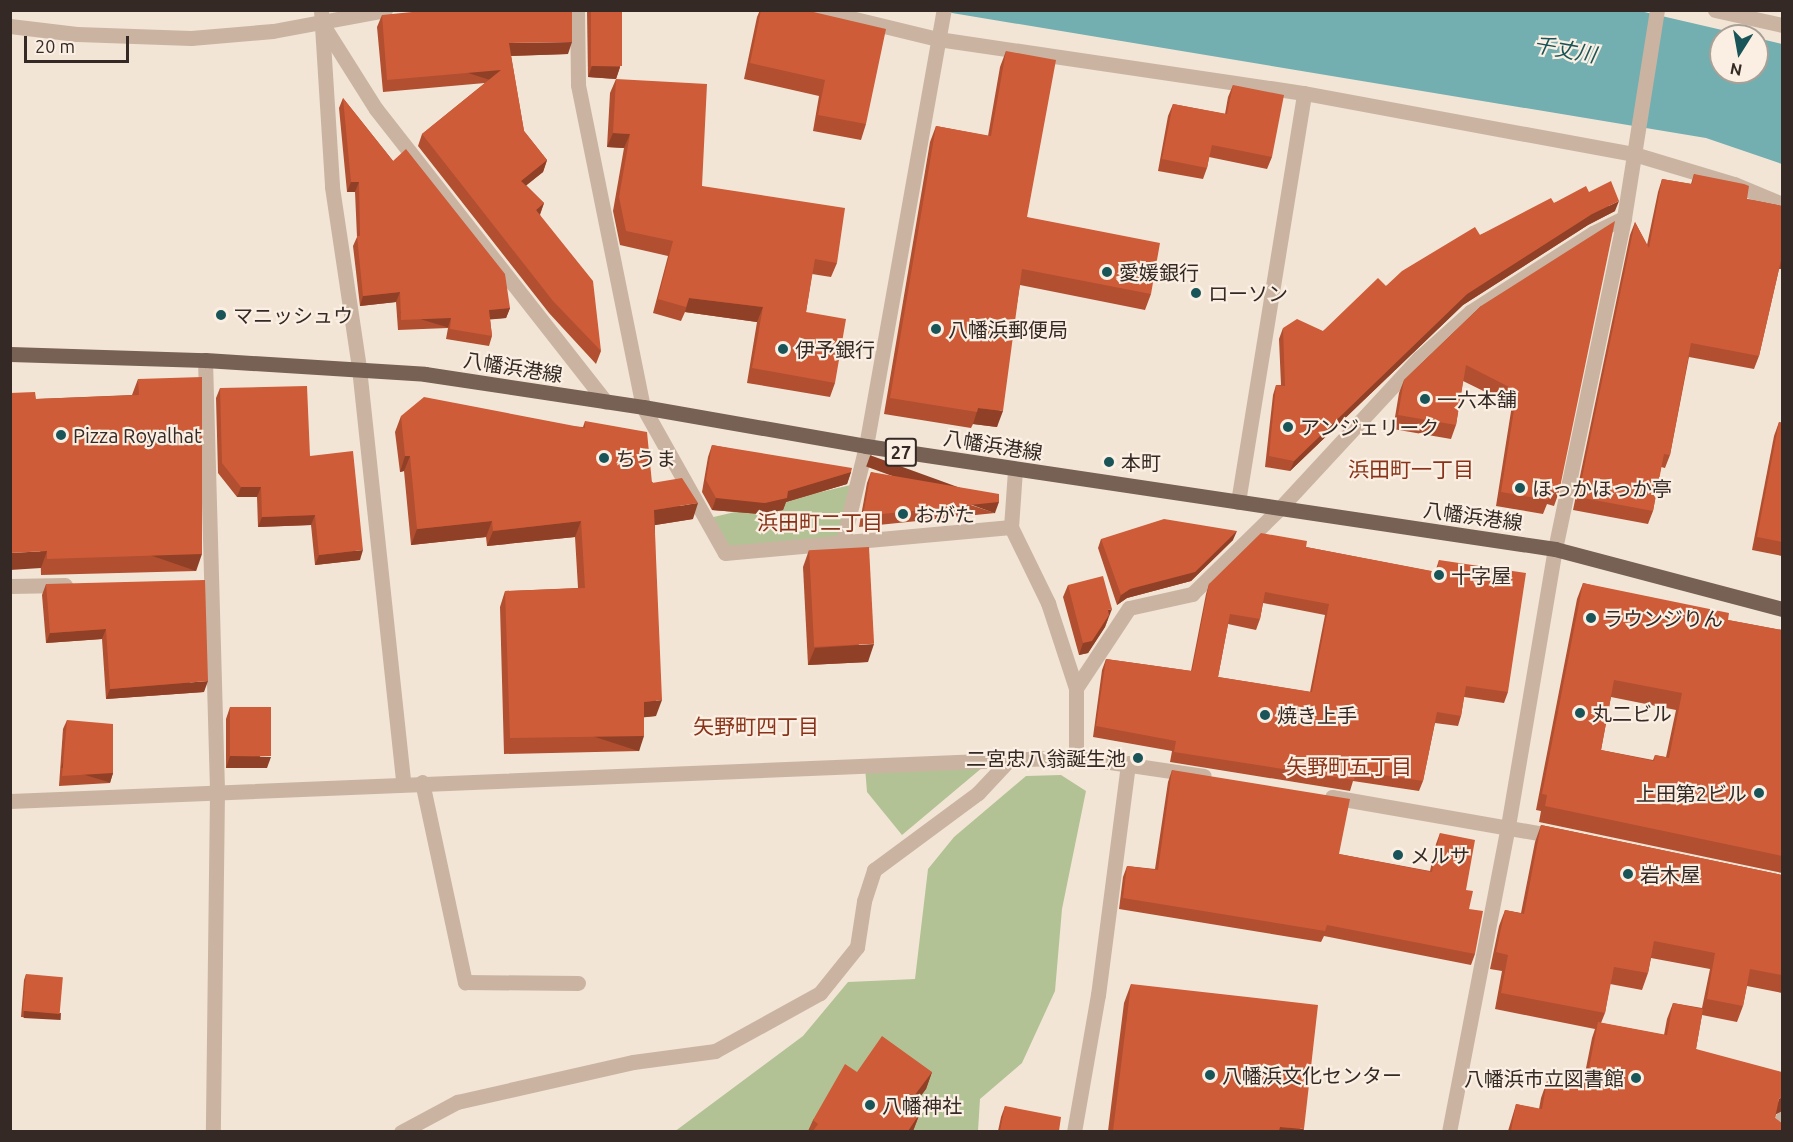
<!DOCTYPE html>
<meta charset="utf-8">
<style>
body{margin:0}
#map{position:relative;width:1793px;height:1142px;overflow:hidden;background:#f2e5d6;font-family:Ubuntu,"Noto Sans JP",sans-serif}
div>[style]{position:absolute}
.green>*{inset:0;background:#b3c295}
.water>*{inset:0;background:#73aeb1}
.minor>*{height:15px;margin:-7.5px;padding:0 7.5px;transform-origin:7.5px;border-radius:7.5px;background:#cab4a1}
.major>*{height:15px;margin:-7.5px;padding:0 7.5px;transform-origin:7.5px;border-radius:7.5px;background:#776054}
.wall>*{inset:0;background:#b14f30}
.shaded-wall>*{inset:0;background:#904027;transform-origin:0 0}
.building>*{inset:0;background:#ce5c38;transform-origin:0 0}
.dots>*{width:16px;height:16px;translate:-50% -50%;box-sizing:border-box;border:3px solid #faefe2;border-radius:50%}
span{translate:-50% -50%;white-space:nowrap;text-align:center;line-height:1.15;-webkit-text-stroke:4.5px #faefe2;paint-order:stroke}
.shield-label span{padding:2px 4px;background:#faefe2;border:2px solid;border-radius:4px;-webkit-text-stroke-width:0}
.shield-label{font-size:18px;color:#342924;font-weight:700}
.poi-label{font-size:20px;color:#342924}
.left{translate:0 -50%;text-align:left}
.right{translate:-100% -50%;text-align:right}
.street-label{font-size:20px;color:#342924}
.water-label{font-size:21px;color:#185458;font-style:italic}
.neighbourhood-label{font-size:21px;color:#883319}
.frame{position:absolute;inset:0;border:12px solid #342924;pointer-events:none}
.north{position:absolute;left:1709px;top:24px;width:60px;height:60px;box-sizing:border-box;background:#faefe2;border:2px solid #aba096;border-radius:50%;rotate:191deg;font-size:16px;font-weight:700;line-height:24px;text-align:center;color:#342924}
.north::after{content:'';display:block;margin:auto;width:21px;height:27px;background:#185458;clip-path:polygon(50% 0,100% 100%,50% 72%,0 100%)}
.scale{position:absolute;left:24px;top:36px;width:105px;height:27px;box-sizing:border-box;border:3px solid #342924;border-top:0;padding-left:8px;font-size:18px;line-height:21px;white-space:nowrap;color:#342924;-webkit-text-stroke:4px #faefe2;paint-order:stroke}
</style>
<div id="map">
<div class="green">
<div style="clip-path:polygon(855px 484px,842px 545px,725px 553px,705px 519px)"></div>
<div style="clip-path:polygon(989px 762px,902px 835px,867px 792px,865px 767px)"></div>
<div style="clip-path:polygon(1061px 775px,1086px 791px,1062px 909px,1055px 991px,1022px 1063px,980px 1099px,978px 1131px,674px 1132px,803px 1036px,848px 982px,915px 979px,928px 869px,954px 837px,1026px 776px)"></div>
</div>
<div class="water">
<div style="clip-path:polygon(940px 11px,1640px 11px,1748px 36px,1721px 36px,1721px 72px,1757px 72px,1757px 38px,1782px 44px,1782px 164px,1706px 138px)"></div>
</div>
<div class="minor">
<div style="left:321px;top:10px;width:177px;rotate:86.4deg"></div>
<div style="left:332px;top:187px;width:183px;rotate:81.5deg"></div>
<div style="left:359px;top:368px;width:416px;rotate:83.9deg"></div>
<div style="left:577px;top:10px;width:75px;rotate:89.2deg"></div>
<div style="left:578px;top:85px;width:328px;rotate:78.6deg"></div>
<div style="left:643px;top:407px;width:167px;rotate:60.7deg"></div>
<div style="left:725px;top:553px;width:287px;rotate:-5.2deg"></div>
<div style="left:818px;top:10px;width:123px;rotate:13.6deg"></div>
<div style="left:938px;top:39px;width:370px;rotate:8.4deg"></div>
<div style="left:1304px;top:93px;width:336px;rotate:10.5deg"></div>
<div style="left:1634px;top:154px;width:104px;rotate:16.7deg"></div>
<div style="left:1734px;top:184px;width:52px;rotate:22.6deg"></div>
<div style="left:1715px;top:10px;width:69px;rotate:12.6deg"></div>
<div style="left:323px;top:25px;width:99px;rotate:57.8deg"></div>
<div style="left:376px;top:109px;width:372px;rotate:51.9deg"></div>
<div style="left:10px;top:26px;width:67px;rotate:6.8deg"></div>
<div style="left:77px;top:34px;width:114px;rotate:2deg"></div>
<div style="left:191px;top:38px;width:82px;rotate:-4.9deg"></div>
<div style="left:273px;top:31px;width:114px;rotate:-10.6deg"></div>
<div style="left:205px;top:360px;width:432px;rotate:88.4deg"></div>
<div style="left:217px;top:792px;width:340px;rotate:90.7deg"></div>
<div style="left:1015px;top:470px;width:57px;rotate:94deg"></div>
<div style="left:1011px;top:527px;width:85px;rotate:64deg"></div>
<div style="left:1048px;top:603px;width:89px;rotate:71.8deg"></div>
<div style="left:1076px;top:688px;width:69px;rotate:90deg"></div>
<div style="left:1238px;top:502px;width:414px;rotate:-80.8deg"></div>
<div style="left:842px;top:545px;width:102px;rotate:-76.4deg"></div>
<div style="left:866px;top:446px;width:443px;rotate:-79.9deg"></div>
<div style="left:10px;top:586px;width:55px;rotate:-1deg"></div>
<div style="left:1076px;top:688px;width:96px;rotate:-56.5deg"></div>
<div style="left:1129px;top:608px;width:65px;rotate:-12.5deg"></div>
<div style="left:1192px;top:594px;width:123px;rotate:-44.3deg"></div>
<div style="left:1280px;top:508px;width:205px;rotate:-47.2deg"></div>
<div style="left:1419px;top:358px;width:69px;rotate:-42deg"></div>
<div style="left:1470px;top:312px;width:146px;rotate:-32.7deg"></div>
<div style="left:1593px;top:233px;width:34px;rotate:-26deg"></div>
<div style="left:422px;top:782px;width:205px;rotate:77.9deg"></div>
<div style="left:465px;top:982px;width:113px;rotate:0.5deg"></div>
<div style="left:1332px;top:797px;width:227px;rotate:9.9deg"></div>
<div style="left:10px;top:801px;width:1067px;rotate:-2.36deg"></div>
<div style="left:1076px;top:757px;width:129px;rotate:8.4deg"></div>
<div style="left:401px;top:1132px;width:64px;rotate:-28.2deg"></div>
<div style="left:457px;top:1102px;width:180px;rotate:-12.8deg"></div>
<div style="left:633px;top:1062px;width:83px;rotate:-7.6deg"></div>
<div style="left:715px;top:1051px;width:120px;rotate:-28.9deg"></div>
<div style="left:820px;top:993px;width:59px;rotate:-51.2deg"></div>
<div style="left:857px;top:947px;width:47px;rotate:-81.3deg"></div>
<div style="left:864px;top:901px;width:33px;rotate:-72deg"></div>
<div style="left:874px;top:870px;width:129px;rotate:-36.5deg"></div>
<div style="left:978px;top:793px;width:44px;rotate:-46.8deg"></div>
<div style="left:1074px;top:1132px;width:139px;rotate:-80.1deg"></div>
<div style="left:1098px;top:995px;width:234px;rotate:-82.6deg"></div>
<div style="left:1449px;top:1132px;width:312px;rotate:-79.1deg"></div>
<div style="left:1508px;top:826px;width:281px;rotate:-80.4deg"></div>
<div style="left:1555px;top:549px;width:338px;rotate:-78.2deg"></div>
<div style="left:1624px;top:218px;width:211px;rotate:-81deg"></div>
<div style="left:1778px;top:1132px;width:14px;rotate:-73deg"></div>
</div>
<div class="major">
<div style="left:10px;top:354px;width:195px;rotate:1.8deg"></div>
<div style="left:205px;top:360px;width:220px;rotate:3.6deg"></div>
<div style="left:425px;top:374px;width:220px;rotate:8.6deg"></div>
<div style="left:643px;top:407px;width:226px;rotate:9.9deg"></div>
<div style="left:866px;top:446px;width:697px;rotate:8.5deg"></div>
<div style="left:1555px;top:549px;width:235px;rotate:14.8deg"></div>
</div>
<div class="wall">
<div style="clip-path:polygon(587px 10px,622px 10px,620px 67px,616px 79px,588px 77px)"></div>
<div style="clip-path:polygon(760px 10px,805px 10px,866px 124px,861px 140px,813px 131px,819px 96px,744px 79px,757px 17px)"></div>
<div style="clip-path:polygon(382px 15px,568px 54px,511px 56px,524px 131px,547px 160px,543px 172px,526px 185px,544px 203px,540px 215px,601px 351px,596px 364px,549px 313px,418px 146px,422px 134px,485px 83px,383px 92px,377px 27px)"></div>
<div style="clip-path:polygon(1006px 51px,1027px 217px,1151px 294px,1145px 310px,1020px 285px,997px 427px,973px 424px,971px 428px,884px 414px,930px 142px,936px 126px,988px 136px,1000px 67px)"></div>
<div style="clip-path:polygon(616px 79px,702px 186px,837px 263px,831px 277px,812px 274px,806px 312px,835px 383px,830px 397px,747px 383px,757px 322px,685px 312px,681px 321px,653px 313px,668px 256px,620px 245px,613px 211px,624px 148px,607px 147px,610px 93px)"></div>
<div style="clip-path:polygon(1233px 85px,1272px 157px,1267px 169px,1209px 157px,1207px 168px,1203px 179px,1158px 171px,1168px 116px,1173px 104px,1225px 114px,1228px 97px)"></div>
<div style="clip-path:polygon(343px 98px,510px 308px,506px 318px,490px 319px,492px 336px,489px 346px,446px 339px,448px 328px,398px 330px,396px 302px,360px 306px,353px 246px,357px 237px,355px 192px,347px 192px,339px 108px)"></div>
<div style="clip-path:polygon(1694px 174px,1747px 199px,1782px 206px,1782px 269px,1779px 269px,1759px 356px,1754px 369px,1689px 357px,1670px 455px,1665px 468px,1661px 467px,1653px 511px,1648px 524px,1573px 510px,1630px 235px,1635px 222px,1647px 245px,1658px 192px,1662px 179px,1691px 184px)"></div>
<div style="clip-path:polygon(1589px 192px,1615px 211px,1588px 225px,1463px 305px,1290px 471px,1265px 467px,1273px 395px,1276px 385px,1281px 385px,1279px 339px,1283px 328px,1323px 331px,1386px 286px,1480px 235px,1554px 203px)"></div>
<div style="clip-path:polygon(1481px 306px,1559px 492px,1554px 506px,1547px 504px,1543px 514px,1496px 506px,1512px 405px,1463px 381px,1456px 425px,1451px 439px,1393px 429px,1399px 393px,1404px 380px)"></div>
<div style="clip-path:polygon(138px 379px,196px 571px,41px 575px,36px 399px,132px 395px)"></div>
<div style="clip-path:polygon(220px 388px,310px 456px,360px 560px,315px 565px,311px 525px,258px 527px,257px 497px,237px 497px,218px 473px,216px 398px)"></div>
<div style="clip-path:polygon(401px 416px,583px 427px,585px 421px,693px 519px,655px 525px,656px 716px,644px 717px,639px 751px,504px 754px,500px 607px,505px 591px,578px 588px,575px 537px,487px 546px,486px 537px,411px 545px,404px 471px,400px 472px,395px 432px)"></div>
<div style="clip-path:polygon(1779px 422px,1782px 423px,1782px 556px,1752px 550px,1774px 436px)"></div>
<div style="clip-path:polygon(712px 445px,851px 472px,847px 484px,786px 502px,783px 510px,760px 514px,712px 510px,702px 492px,708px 457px)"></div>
<div style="clip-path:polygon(871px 472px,995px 513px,859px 527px,867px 483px)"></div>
<div style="clip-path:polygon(1101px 539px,1233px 540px,1191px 581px,1127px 598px,1117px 605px,1098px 548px)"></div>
<div style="clip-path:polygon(evenodd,1306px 547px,1435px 572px,1439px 560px,1508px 692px,1504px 703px,1464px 697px,1461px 716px,1458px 726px,1435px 723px,1423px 781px,1419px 791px,1353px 781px,1350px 791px,1170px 762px,1172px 751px,1093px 737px,1102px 670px,1106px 659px,1191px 671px,1206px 594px,1209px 584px,1306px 547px,1263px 603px,1325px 615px,1310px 692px,1218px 677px,1228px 624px,1256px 630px,1260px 619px,1263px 603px)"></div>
<div style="clip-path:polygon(809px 550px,868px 662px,808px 665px,803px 567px)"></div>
<div style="clip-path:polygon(evenodd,1583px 583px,1728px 620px,1782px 630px,1782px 873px,1539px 822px,1541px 811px,1536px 810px,1577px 599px,1583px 583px,1611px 697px,1676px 710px,1666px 757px,1655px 755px,1653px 760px,1601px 750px,1611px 697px)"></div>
<div style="clip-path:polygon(46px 584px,204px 692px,106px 699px,102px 639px,46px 643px,42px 595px)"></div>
<div style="clip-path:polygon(1068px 585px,1108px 621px,1107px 621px,1105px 627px,1088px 653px,1079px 655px,1063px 597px)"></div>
<div style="clip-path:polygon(230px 707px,267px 768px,226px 768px,226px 719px)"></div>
<div style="clip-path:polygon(67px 720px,113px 773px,110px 783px,59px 786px,63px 729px)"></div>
<div style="clip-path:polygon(1172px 770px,1339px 854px,1430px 871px,1436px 844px,1440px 833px,1466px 890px,1469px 909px,1475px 954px,1471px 965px,1324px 936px,1321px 942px,1119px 909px,1123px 877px,1127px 866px,1155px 869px,1168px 782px)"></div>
<div style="clip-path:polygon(evenodd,1541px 825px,1782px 875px,1782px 993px,1747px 986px,1743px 1006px,1737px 1022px,1702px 1015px,1696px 1049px,1782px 1111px,1776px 1114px,1775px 1118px,1782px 1131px,1508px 1131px,1511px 1121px,1516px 1104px,1539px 1109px,1541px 1098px,1547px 1081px,1582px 1088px,1592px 1038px,1595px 1029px,1495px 1009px,1502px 971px,1490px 969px,1499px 926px,1505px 910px,1521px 913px,1535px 842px,1541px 825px,1651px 958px,1710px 969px,1702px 1008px,1673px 1003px,1667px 1019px,1664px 1035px,1601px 1023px,1605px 1013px,1610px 984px,1642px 990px,1648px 973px,1651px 958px)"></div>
<div style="clip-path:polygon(26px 974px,59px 1019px,21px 1017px,24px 980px)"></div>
<div style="clip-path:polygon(1131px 984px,1303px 1131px,1108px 1131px,1124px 1003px)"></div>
<div style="clip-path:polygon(857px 1072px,932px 1072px,926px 1089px,912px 1107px,920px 1113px,913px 1131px,808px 1131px,813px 1120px)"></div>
<div style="clip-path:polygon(1005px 1106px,1059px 1131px,998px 1131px,1001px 1117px)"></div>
</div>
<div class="shaded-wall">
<div style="clip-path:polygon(572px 42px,568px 54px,504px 56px,509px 43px)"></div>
<div style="clip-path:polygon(592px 66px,620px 67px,616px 79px,588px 77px)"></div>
<div style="left:501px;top:70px;width:13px;height:114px;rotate:108deg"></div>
<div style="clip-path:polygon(613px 133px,630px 134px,624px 148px,607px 147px)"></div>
<div style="clip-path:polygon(547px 160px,543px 172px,517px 193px,521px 181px)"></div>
<div style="clip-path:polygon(351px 182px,359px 182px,355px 192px,347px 192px)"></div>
<div style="clip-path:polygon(1619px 201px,1615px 211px,1588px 225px,1463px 305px,1290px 471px,1294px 461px,1467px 294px,1592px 214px)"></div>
<div style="clip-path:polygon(544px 203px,539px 216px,536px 210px)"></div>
<div style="clip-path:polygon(400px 292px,396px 302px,360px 306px,363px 296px)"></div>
<div style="clip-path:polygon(689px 298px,763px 307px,757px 322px,685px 312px)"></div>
<div style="clip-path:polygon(510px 308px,506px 318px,485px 320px,489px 310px)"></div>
<div style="left:451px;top:318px;width:10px;height:50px;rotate:107deg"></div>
<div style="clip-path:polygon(978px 408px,1003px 411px,997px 427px,973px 424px)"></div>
<div style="clip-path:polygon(405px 456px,410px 456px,404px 471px,400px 472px)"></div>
<div style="clip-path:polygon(851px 472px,847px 484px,786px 502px,783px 510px,760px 514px,712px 510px,716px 498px,788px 491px)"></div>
<div style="clip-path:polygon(241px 487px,261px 487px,257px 497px,237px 497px)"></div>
<div style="left:999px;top:502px;width:12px;height:137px;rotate:110deg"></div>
<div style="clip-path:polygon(698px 503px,693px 519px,649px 526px,654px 510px)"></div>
<div style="clip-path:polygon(315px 515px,311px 525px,258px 527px,262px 517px)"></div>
<div style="clip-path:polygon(492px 521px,486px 537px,411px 545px,417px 529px)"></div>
<div style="clip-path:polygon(581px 521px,575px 537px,487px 546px,493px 531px)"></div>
<div style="clip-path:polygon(1237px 531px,1233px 540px,1191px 581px,1127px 598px,1117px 605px,1121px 595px,1130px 589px)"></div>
<div style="clip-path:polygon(363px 550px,360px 560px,315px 565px,319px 555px)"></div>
<div style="clip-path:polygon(47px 551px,41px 568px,10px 570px,10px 553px)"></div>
<div style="left:202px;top:554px;width:18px;height:155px;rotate:109deg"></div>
<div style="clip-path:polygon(1112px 609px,1105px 627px,1088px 653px,1079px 655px,1083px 643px,1108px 610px)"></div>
<div style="clip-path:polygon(106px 629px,102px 639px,46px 643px,50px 633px)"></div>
<div style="clip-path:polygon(874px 644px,868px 662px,808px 665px,815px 648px)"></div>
<div style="clip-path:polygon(208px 681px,204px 692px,106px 699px,110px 689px)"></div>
<div style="clip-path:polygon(662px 700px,656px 716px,638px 718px,644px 702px)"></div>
<div style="left:644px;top:736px;width:16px;height:134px;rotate:108deg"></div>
<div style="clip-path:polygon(230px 756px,271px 757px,267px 768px,226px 768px)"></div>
<div style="left:113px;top:773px;width:10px;height:51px;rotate:107deg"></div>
<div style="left:24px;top:1011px;width:37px;height:7px;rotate:3deg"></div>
<div style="clip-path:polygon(932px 1072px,926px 1089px,902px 1121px,908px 1104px)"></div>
<div style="clip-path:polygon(1782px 1097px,1782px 1111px,1773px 1116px,1779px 1099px)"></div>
<div style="clip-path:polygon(920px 1113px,913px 1131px,908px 1131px)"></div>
<div style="clip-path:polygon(1280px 1127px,1304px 1129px,1303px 1131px,1278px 1131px)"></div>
</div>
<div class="building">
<div style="clip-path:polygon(432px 10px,572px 10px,572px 42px,509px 43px,524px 131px,547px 160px,521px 181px,544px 203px,536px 210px,593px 281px,601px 351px,553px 301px,422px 134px,501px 70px,387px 80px,382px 15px)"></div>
<div style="left:591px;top:10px;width:31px;height:56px"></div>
<div style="clip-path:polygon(761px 10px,805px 10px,886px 29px,866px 124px,818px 115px,825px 80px,750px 63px)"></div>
<div style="clip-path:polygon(1006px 51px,1056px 60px,1027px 217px,1160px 243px,1151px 294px,1022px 269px,1003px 411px,978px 408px,977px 412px,890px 398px,936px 126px,991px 136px)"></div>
<div style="clip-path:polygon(616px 79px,707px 84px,702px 186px,845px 208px,837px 263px,815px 259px,806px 312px,846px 319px,835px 383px,752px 368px,763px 307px,689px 298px,686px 307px,658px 299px,673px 241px,626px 231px,619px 197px,630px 134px,613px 133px)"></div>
<div style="clip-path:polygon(1233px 85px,1284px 95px,1272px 157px,1212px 145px,1207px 168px,1162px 159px,1173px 104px,1227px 114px)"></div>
<div style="clip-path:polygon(343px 98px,393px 161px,406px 149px,505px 274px,510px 308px,489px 310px,492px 336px,450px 329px,451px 318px,401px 320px,400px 292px,363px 296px,357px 236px,360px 236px,359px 182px,351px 182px)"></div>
<div style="clip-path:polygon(1694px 174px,1744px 184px,1749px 186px,1747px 199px,1782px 206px,1782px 256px,1759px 356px,1691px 343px,1670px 455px,1664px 454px,1653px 511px,1578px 497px,1635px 222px,1649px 248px,1662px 179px,1692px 184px)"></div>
<div style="clip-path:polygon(1611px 181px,1619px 201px,1592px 214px,1467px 294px,1294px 461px,1269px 456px,1276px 385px,1285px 386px,1283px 328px,1297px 319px,1323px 331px,1378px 278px,1386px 286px,1402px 271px,1475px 227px,1480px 235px,1551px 198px,1554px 203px,1586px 186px,1589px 192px)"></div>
<div style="clip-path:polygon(1615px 221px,1559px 492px,1550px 490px,1548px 500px,1501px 492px,1517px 391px,1466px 365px,1456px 425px,1398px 415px,1404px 380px,1481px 306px)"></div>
<div style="clip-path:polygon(202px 377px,202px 554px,47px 559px,47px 551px,10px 553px,10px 393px,35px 392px,36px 399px,139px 395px,138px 379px)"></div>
<div style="clip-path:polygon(307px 386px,310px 456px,353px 451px,363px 550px,319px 555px,315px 515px,262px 517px,261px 487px,241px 487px,222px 463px,220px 388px)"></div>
<div style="clip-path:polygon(424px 397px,585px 428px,585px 421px,647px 432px,652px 483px,682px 478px,698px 503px,654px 510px,662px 700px,644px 702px,644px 736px,510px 738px,505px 591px,585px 588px,581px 521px,493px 531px,492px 521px,417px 529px,410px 456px,405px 456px,401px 416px)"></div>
<div style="clip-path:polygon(1779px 422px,1782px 423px,1782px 542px,1757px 537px)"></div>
<div style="clip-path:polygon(712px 445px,852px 468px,851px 472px,788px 491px,787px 498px,765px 503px,716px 498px,706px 480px)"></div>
<div style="clip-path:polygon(871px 472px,999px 494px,999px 502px,863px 516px)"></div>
<div style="clip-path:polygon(1164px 519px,1237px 531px,1195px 572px,1130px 589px,1121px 595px,1101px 539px)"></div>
<div style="clip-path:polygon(evenodd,1261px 533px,1307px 541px,1306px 547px,1437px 572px,1439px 560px,1526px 573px,1508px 692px,1466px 686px,1461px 716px,1437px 712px,1423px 781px,1356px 771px,1354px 780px,1174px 752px,1176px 741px,1096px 726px,1106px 659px,1192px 671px,1209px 584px,1261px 533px,1265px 592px,1329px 604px,1312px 692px,1218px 677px,1230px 614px,1260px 619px,1265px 592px)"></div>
<div style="left:869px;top:547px;width:97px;height:60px;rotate:87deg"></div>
<div style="clip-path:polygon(1103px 576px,1112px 609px,1108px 610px,1109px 615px,1092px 641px,1083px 643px,1068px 585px)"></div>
<div style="clip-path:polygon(205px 580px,208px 681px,110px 689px,106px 629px,50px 633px,46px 584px)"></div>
<div style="clip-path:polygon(evenodd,1583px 583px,1729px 613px,1728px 620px,1782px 630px,1782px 856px,1545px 806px,1547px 795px,1542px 794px,1583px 583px,1614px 680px,1682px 693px,1669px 758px,1655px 755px,1654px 761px,1601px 750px,1614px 680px)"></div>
<div style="left:230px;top:707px;width:41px;height:49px"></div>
<div style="clip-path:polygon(67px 720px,113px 724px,113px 773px,62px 776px)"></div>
<div style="clip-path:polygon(1172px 770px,1350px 799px,1339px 854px,1432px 872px,1440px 833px,1475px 840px,1466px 890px,1473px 891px,1469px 909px,1483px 911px,1475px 954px,1327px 925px,1325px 931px,1123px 898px,1127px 866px,1158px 870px)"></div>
<div style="clip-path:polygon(1541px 825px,1782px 875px,1782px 975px,1750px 969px,1743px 1006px,1707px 999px,1715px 953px,1654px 941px,1648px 973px,1614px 967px,1605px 1013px,1501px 993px,1508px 955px,1496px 952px,1505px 910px,1524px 914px)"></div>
<div style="left:26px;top:974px;width:37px;height:37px;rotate:5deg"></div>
<div style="clip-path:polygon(1131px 984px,1318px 1005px,1304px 1129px,1280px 1127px,1279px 1131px,1113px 1131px)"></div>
<div style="clip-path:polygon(1673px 1003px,1703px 1009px,1696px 1049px,1782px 1072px,1782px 1097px,1779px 1099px,1775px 1118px,1782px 1123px,1782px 1131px,1511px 1131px,1516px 1104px,1542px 1109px,1547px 1081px,1585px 1088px,1598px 1022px,1667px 1035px)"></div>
<div style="clip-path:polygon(882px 1036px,932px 1072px,908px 1104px,920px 1113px,908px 1131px,813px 1131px,818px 1124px,813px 1120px,845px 1064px,857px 1072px)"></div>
<div style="clip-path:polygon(1005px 1106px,1061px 1117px,1059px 1131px,1000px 1131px)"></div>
</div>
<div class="dots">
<div style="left:1107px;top:272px;background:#185458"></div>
<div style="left:1196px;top:293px;background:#185458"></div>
<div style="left:221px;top:315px;background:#185458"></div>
<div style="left:936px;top:329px;background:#185458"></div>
<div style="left:783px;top:349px;background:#185458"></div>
<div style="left:1425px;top:399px;background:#185458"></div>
<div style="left:1288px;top:427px;background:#185458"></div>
<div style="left:61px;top:435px;background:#185458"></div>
<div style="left:604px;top:458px;background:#185458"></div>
<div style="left:1109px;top:462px;background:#185458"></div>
<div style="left:1520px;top:488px;background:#185458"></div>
<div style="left:903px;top:514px;background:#185458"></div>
<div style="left:1439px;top:575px;background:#185458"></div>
<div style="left:1591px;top:618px;background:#185458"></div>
<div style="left:1580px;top:713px;background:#185458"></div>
<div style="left:1265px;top:715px;background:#185458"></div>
<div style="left:1138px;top:758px;background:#185458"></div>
<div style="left:1759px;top:793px;background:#185458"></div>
<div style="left:1398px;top:855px;background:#185458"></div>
<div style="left:1628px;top:874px;background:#185458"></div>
<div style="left:1210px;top:1075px;background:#185458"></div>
<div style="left:1636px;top:1078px;background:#185458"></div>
<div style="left:870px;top:1105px;background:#185458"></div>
</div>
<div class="shield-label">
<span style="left:901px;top:452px">27</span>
</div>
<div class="poi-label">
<span class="left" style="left:1119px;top:272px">愛媛銀行</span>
<span class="left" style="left:1208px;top:293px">ローソン</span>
<span class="left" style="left:233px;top:315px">マニッシュウ</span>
<span class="left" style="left:948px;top:329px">八幡浜郵便局</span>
<span class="left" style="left:795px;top:349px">伊予銀行</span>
<span class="left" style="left:1437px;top:399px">一六本舗</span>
<span class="left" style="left:1300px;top:427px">アンジェリーク</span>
<span class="left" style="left:73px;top:435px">Pizza Royalhat</span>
<span class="left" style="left:616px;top:458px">ちうま</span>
<span class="left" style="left:1121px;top:462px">本町</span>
<span class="left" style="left:1532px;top:488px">ほっかほっか亭</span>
<span class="left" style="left:915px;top:514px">おがた</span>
<span class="left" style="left:1451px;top:575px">十字屋</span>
<span class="left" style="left:1603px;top:618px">ラウンジりん</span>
<span class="left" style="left:1592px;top:713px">丸二ビル</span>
<span class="left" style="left:1277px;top:715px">焼き上手</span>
<span class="right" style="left:1126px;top:758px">二宮忠八翁誕生池</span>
<span class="right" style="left:1747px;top:793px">上田第2ビル</span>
<span class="left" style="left:1410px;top:855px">メルサ</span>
<span class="left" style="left:1640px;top:874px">岩木屋</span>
<span class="left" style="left:1222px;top:1075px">八幡浜文化センター</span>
<span class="right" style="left:1624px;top:1078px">八幡浜市立図書館</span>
<span class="left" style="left:882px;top:1105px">八幡神社</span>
</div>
<div class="street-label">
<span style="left:513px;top:367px;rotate:9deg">八幡浜港線</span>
<span style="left:993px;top:445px;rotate:9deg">八幡浜港線</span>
<span style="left:1473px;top:516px;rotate:8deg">八幡浜港線</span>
</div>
<div class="water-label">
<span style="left:1565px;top:49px;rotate:10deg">千丈川</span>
</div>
<div class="neighbourhood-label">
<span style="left:1411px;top:469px">浜田町一丁目</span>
<span style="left:820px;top:522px">浜田町二丁目</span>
<span style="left:756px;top:726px">矢野町四丁目</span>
<span style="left:1349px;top:766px">矢野町五丁目</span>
</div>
<div class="frame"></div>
<div class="north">N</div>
<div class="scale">20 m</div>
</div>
